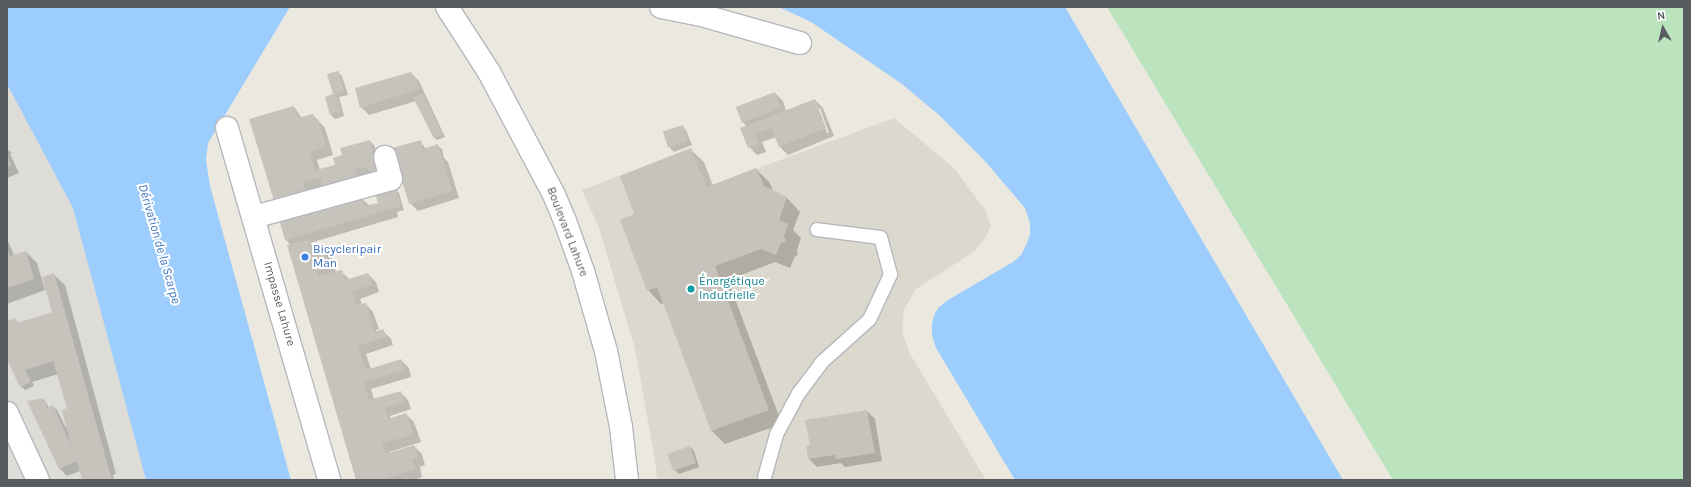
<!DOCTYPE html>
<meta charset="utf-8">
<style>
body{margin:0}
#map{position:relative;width:1691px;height:487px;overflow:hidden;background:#ebe9df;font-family:Karla,sans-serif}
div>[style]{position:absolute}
.industrial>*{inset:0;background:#dedcd7}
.education>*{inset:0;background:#dbd8cd}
.green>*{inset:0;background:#bbe3be}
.water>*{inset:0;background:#9dcdfd}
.shadow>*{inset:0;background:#0003}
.building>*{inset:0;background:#c6c3bc;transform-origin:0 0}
.roads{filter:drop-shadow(1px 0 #b5b7bc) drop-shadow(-1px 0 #b5b7bc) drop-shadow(0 1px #b5b7bc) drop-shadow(0 -1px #b5b7bc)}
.service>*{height:13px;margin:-6.5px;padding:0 6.5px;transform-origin:6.5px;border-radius:6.5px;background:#fff}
.minor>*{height:22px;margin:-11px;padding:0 11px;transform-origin:11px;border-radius:11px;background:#fff}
.tertiary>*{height:22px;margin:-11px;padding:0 11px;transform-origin:11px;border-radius:11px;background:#fff}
.secondary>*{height:22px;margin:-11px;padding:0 11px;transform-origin:11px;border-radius:11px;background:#fff}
.dots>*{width:11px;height:11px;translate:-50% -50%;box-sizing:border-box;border:2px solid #fff;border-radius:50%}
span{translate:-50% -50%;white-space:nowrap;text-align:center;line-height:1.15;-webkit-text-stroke:4px #fff;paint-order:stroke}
.street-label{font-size:12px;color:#585b60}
.shop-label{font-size:12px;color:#366cbe}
.left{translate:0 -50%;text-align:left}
.culture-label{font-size:12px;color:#0d838f}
.water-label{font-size:13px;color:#4177bf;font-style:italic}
.frame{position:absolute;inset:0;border:8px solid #585b60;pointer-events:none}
.north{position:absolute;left:1643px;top:8px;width:40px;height:40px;-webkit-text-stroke:3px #fff;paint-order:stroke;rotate:352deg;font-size:11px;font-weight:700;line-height:16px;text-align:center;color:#585b60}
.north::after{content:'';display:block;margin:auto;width:14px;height:18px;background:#585b60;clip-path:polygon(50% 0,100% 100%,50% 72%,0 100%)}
</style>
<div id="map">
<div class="industrial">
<div style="clip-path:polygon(7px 7px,280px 480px,7px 480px)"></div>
</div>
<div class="education">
<div style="clip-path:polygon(894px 118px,954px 168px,985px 210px,991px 226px,985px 238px,975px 251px,916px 289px,904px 310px,902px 332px,910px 354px,986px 480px,657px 480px,655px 460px,635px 349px,599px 228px,582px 190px,691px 148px,707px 187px)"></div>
</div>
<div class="green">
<div style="clip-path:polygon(1107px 7px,1684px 7px,1684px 480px,1393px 480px)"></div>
</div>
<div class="water">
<div style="clip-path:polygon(7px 7px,290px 7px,208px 143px,206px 160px,210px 186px,291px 480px,146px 480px,73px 208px,7px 84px)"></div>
<div style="clip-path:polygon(779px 7px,1065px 7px,1343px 480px,1015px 480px,936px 348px,932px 335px,932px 324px,935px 313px,939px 307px,948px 300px,1013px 262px,1021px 255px,1027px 243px,1030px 234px,1030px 223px,1025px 208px,984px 160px,940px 116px,902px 84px,811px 22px)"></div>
</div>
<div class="shadow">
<div style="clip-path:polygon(338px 72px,342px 76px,348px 95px,339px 97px,344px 116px,335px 119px,331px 115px,326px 98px,334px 95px)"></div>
<div style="clip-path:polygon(411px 73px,419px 81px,445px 137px,437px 140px,433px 136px,416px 101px,369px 115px,361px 107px)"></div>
<div style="clip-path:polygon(evenodd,775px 93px,783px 101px,786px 111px,815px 100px,823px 108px,834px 136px,788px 155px,780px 147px,776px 137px,762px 142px,766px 152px,757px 155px,749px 147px,747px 127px,743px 122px,775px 93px,818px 108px,820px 108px,829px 133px,827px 133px,818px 108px)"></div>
<div style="clip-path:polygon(294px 107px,302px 118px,313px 115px,325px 128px,333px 155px,317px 160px,320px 170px,337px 165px,344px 156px,370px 141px,374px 145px,387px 181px,323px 186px,310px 190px,314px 203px,283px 212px)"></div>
<div style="clip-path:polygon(682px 126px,686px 130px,692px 145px,674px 152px,670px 148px,664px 133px)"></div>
<div style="clip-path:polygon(420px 141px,426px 149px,438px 146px,442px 149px,444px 158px,448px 162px,459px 198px,418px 211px,410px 203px)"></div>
<div style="clip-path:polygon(7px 149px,12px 153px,10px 154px,19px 173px,7px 178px)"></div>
<div style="clip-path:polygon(690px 149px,704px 162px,713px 186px,756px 169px,770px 183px,773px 191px,787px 198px,800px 212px,793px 230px,801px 238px,797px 250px,798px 255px,795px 256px,790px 268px,775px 262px,728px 280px,782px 424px,725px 444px,712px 431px,664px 303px,661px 304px,648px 290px,635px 214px)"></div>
<div style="clip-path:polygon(395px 189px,399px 193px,404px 210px,397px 212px,398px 217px,310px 243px,316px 250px,323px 248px,331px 256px,336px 272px,341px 271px,349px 279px,368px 274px,376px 282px,379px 292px,360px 299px,362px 305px,366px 304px,373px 312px,379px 329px,376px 330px,376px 332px,383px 331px,391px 339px,393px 345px,366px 354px,371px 369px,401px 360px,409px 368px,411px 377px,371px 389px,374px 399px,400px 392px,408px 400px,411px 409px,390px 416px,391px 419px,406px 414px,414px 422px,421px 442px,389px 452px,389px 454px,414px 446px,422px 454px,425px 465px,420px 467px,422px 477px,414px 480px,357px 480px,291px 245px,286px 240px,361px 198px,370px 206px,379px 204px)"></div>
<div style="clip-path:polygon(7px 239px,14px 255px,26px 252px,37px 263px,45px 290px,7px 304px)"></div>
<div style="clip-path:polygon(53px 274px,65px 285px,116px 474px,113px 475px,114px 480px,83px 480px,80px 471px,67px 476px,59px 468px,44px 399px,49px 408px,53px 406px,57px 410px,66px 428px,68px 409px,58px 374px,32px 382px,34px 386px,25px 390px,21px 386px,7px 358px,7px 321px,15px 319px,19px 324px,54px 313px)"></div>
<div style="clip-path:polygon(867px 411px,875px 419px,882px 461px,845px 467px,841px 463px,817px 467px,809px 459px,807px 447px,811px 446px)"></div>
<div style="clip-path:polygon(690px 447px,694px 451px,699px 467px,679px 474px,675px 470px)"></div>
</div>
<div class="building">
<div style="clip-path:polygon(338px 71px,344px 91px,336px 94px,341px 112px,330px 115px,325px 97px,333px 94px,327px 74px)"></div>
<div style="clip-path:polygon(411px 72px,420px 89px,360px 108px,355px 88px)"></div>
<div style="left:775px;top:92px;width:17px;height:42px;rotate:69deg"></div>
<div style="left:422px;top:93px;width:45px;height:10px;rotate:63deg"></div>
<div style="clip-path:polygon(815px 99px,826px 128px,779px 147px,771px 128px,755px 134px,759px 144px,748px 148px,740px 128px)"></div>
<div style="clip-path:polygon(294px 106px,298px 118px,313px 114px,315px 120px,318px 119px,326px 147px,310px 152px,315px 170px,335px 165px,333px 158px,342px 155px,340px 148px,370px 140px,380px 173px,370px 176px,367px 167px,355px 170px,357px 179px,323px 189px,320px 178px,303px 182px,307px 195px,275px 204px,249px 119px)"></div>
<div style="left:683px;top:125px;width:17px;height:21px;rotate:73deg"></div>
<div style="clip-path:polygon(421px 140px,423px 149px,438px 144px,452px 191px,409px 204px,392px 148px)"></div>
<div style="clip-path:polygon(691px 148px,707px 187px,756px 168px,764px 186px,787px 197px,779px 220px,788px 224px,784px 236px,786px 241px,781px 243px,776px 255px,761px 249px,715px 266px,769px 410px,711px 431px,657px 287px,647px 291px,620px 220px,634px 214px,620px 176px)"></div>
<div style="clip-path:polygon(7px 155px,11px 165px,7px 167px)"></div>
<div style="clip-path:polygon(396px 187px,401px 206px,285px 240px,279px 219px,361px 197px,364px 206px,378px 203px,375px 193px)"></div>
<div style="clip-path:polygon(308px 240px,311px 250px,323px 247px,329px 268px,317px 271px,319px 276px,342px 270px,345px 280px,368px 273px,372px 285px,352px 291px,357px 305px,366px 303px,374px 332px,383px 329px,386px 337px,358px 346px,366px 370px,401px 359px,404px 370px,364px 382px,369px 400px,401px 391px,404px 402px,385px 408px,388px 419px,406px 413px,413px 434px,382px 444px,385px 454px,414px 445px,418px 457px,412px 459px,415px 469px,388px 478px,389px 480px,356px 480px,287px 245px)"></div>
<div style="clip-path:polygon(7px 248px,10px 256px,26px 251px,34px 279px,7px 288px)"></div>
<div style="clip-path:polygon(54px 273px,77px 355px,112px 480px,82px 480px,77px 461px,59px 469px,27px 401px,44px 398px,47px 408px,53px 405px,71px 446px,62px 410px,67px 408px,53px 361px,25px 370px,31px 382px,20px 387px,7px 360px,7px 321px,15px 318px,17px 323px,52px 312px,42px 277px)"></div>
<div style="clip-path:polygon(867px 410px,875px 453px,836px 459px,835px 455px,808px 459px,806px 446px,810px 445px,805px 420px)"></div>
<div style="left:690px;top:446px;width:18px;height:24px;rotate:71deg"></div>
</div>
<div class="roads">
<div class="service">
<div style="left:764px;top:477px;width:45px;rotate:-74.4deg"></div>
<div style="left:776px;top:434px;width:47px;rotate:-61.8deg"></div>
<div style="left:798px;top:393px;width:39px;rotate:-53deg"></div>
<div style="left:821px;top:362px;width:64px;rotate:-41.9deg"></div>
<div style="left:869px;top:319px;width:50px;rotate:-65deg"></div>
<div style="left:890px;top:274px;width:38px;rotate:-105deg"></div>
<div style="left:880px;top:237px;width:64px;rotate:-172.9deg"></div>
</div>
<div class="minor">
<div style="left:661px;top:7px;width:41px;rotate:11.3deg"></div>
<div style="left:701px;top:15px;width:103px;rotate:15.8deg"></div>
<div style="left:227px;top:128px;width:366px;rotate:73.8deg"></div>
<div style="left:254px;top:217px;width:142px;rotate:-15.5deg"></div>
<div style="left:391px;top:179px;width:23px;rotate:-105deg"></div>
</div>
<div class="tertiary">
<div style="left:7px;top:413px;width:74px;rotate:65.2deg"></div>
</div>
<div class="secondary">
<div style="left:447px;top:7px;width:77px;rotate:57.1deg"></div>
<div style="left:489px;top:72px;width:139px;rotate:62.1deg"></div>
<div style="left:554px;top:195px;width:28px;rotate:67deg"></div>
<div style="left:565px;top:221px;width:53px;rotate:70.2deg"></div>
<div style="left:583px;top:271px;width:83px;rotate:74deg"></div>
<div style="left:606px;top:351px;width:77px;rotate:78.8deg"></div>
<div style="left:621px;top:427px;width:53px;rotate:83.5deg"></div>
</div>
</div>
<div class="dots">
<div style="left:305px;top:257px;background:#3f7fe0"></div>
<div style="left:691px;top:289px;background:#0f9aa8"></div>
</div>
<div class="street-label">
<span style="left:567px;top:232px;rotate:69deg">Boulevard Lahure</span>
<span style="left:279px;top:304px;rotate:74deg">Impasse Lahure</span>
</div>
<div class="shop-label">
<span class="left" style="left:313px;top:257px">Bicycleripair<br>Man</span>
</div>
<div class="culture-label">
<span class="left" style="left:699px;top:289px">Énergétique<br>Indutrielle</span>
</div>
<div class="water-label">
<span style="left:159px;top:244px;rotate:74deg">Dérivation de la Scarpe</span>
</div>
<div class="frame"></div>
<div class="north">N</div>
</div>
